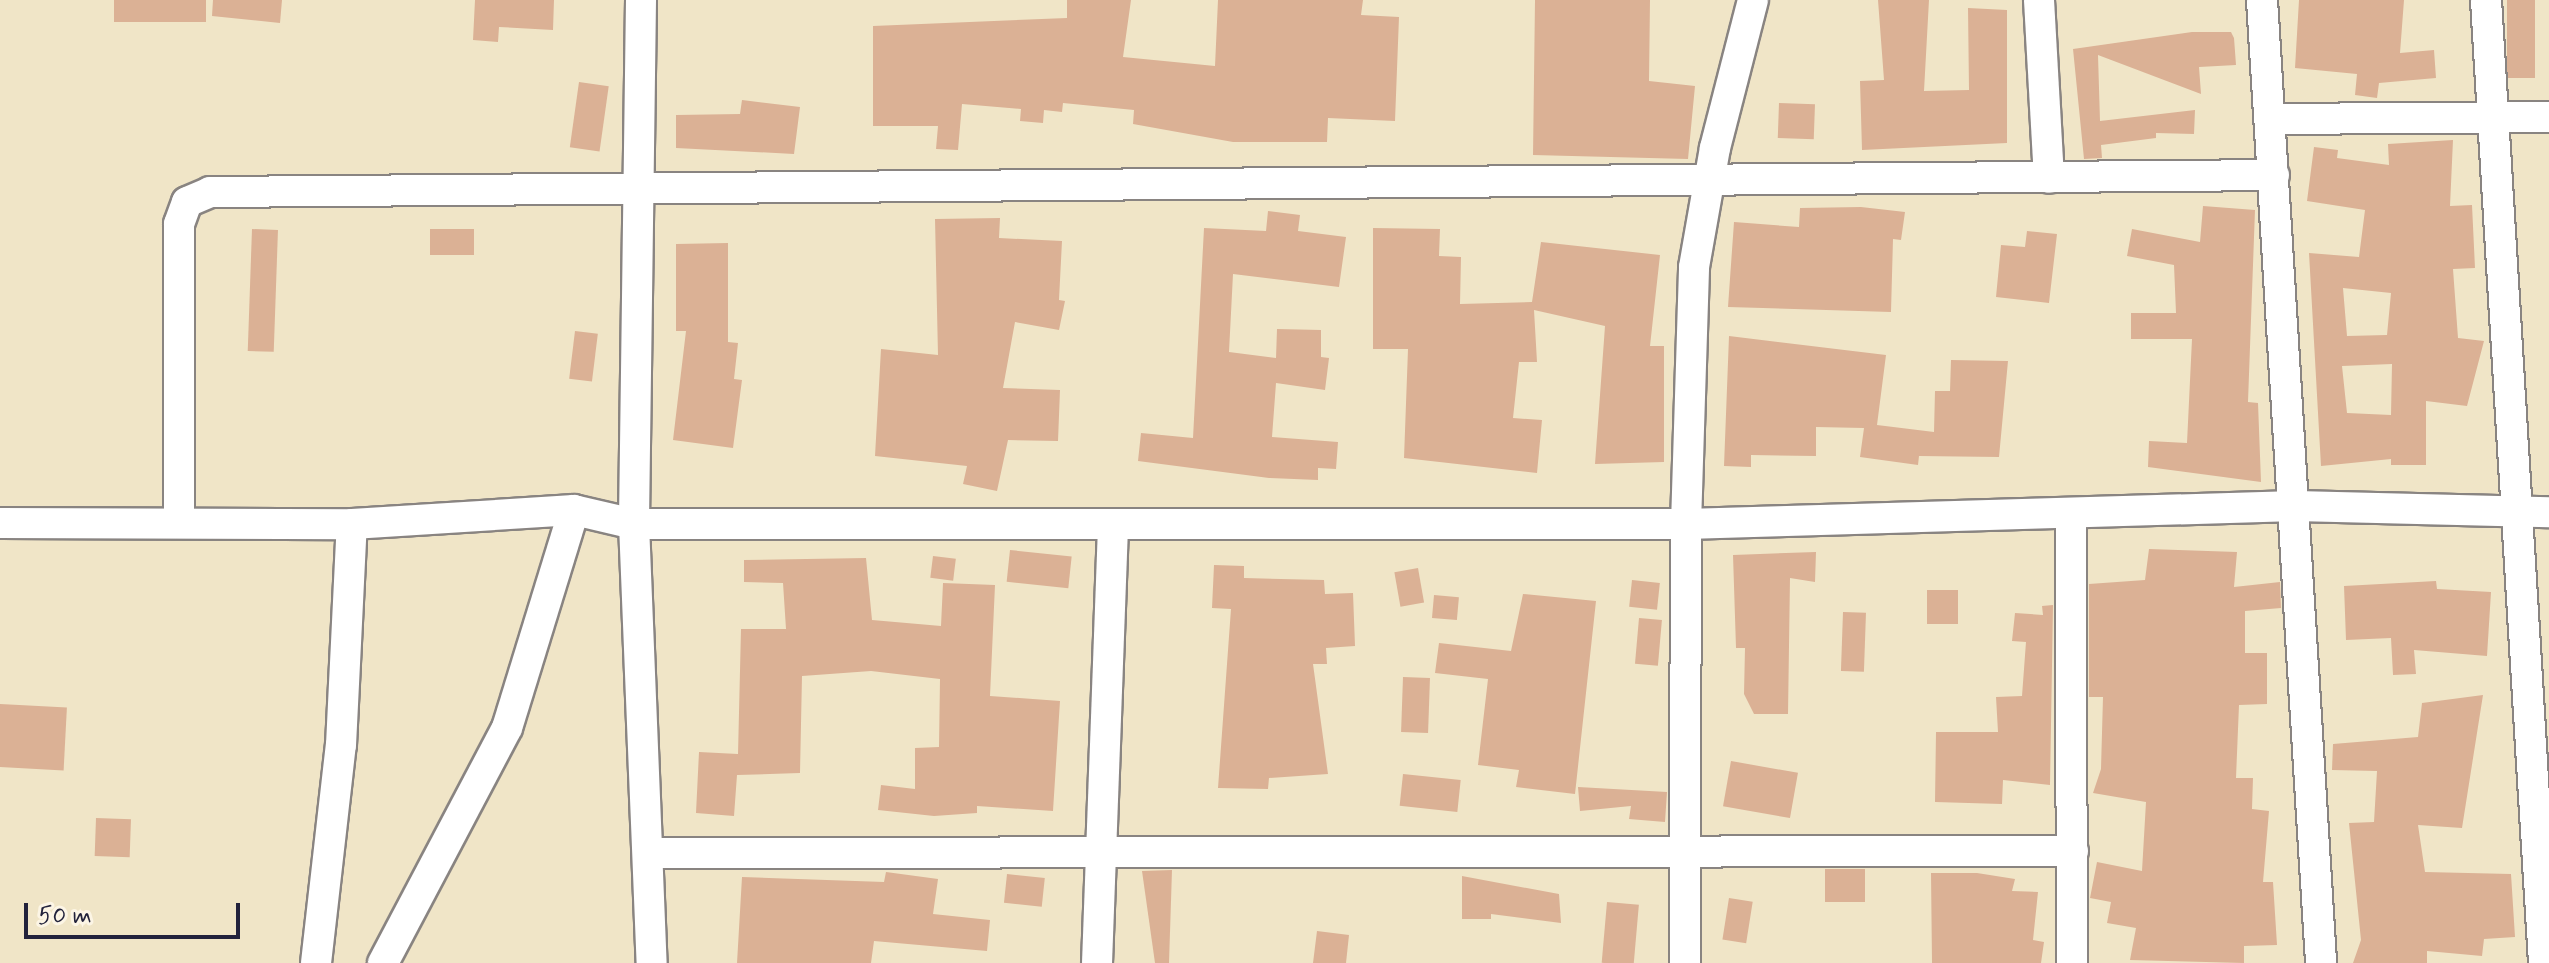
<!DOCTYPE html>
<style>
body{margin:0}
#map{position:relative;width:2549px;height:963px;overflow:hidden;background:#f0e5c7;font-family:Mynerve,sans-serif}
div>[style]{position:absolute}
.building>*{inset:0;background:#dbb195;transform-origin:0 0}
.roads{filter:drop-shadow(2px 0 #898481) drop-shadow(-2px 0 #898481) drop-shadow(0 2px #898481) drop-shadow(0 -2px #898481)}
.minor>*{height:30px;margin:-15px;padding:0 15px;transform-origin:15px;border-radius:15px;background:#fff}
span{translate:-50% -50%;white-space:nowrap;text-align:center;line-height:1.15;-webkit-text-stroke:6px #fcf5e5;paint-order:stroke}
.scale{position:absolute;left:24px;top:903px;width:216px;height:36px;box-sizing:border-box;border:4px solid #22223b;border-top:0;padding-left:10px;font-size:24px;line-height:28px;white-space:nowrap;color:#22223b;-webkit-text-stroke:6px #fcf5e5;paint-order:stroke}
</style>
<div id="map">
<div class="building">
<div style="left:114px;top:0;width:92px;height:22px"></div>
<div style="clip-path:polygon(213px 0,282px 0,280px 23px,212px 16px)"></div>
<div style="clip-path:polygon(475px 0,554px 0,553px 30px,499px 27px,498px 42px,473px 40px)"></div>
<div style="clip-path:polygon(1067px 0,1131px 0,1123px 57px,1215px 66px,1218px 0,1363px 0,1361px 15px,1399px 17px,1395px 121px,1328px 118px,1327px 142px,1233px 142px,1133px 124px,1134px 110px,1063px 103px,1062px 112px,1044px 110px,1043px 123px,1020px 121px,1021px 109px,962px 104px,958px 150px,936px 149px,938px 126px,873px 126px,873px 26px,1067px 18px)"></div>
<div style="clip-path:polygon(1535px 0,1650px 0,1649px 81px,1695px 86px,1688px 159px,1533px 155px)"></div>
<div style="clip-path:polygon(1878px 0,1929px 0,1924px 91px,1969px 90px,1968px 8px,2007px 10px,2007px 143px,1862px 150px,1860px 81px,1884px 80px)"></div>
<div style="clip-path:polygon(2299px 0,2404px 0,2400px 53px,2434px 50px,2436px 78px,2379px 83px,2377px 98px,2355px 95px,2357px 74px,2295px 68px)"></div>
<div style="left:2507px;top:0;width:28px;height:78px"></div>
<div style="clip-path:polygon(2192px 32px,2231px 32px,2234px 38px,2236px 65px,2199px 67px,2201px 94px,2098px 55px,2100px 121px,2195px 110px,2194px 134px,2156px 133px,2156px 138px,2101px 145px,2102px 158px,2084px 159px,2073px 49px)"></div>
<div style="left:579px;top:82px;width:30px;height:66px;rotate:8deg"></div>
<div style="clip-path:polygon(742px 100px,800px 107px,794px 154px,676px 148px,676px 115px,740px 114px)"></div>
<div style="left:1779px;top:103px;width:36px;height:35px;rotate:2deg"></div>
<div style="clip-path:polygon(evenodd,2453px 140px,2450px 206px,2472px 205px,2475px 268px,2453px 269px,2458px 338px,2484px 341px,2467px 406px,2426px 401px,2426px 465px,2391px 465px,2391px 459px,2321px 466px,2309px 253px,2359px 257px,2365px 210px,2307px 201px,2314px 147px,2338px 150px,2337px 158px,2389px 165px,2388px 144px,2453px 140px,2343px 288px,2391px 293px,2387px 335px,2347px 336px,2343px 288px,2453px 140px,2392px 364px,2391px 415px,2347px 413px,2342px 366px,2392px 364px)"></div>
<div style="clip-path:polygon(2203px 206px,2255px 210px,2248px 402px,2258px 403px,2261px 482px,2148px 467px,2149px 441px,2187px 443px,2192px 339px,2131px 339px,2131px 313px,2176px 313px,2174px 265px,2127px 256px,2132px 229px,2200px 242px)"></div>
<div style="clip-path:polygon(1861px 207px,1905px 212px,1901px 240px,1893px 239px,1891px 312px,1728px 307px,1734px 222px,1799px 227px,1800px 208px)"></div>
<div style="clip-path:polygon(1268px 211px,1300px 215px,1298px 231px,1346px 237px,1339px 287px,1233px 274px,1229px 352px,1276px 358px,1277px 329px,1321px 330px,1321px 357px,1329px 358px,1325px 390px,1276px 383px,1272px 437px,1338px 442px,1336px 469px,1318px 468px,1318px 480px,1269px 478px,1138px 461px,1141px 433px,1193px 438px,1204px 228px,1266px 231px)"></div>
<div style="clip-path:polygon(1000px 218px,999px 238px,1062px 241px,1059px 300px,1065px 301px,1059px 330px,1015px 322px,1003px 388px,1060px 390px,1058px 441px,1008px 440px,997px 491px,963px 484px,967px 466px,875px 456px,881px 349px,938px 355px,935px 219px)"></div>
<div style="clip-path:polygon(1373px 228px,1440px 229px,1439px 256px,1461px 257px,1460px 304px,1532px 302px,1541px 242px,1660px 255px,1650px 346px,1664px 346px,1664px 462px,1595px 464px,1605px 326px,1534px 310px,1537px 362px,1519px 362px,1513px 418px,1542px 420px,1537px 473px,1404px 458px,1408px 349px,1373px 349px)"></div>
<div style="left:252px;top:229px;width:26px;height:122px;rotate:2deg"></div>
<div style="left:430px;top:229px;width:44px;height:26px"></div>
<div style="clip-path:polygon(2027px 231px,2057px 234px,2049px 303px,1996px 297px,2001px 245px,2025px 247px)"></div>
<div style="clip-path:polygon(728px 243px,728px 342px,738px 343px,734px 379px,742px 380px,733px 448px,673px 440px,686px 331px,676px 331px,676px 244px)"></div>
<div style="left:575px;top:331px;width:23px;height:48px;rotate:7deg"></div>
<div style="clip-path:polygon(1729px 336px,1886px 355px,1877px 425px,1934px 432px,1935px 391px,1950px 391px,1951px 360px,2008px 361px,1999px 457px,1919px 456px,1918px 465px,1860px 457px,1864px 428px,1816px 427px,1816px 456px,1751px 455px,1751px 467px,1724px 466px)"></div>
<div style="clip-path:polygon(2149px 549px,2237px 552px,2234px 587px,2280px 582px,2281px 608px,2245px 611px,2245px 653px,2267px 653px,2267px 704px,2239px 705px,2236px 778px,2253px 778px,2252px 809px,2269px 811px,2263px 882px,2273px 882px,2277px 945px,2244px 946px,2244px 963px,2130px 960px,2136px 928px,2107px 923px,2111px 902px,2090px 898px,2097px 862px,2142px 871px,2146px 802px,2093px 793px,2101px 769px,2103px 697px,2089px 697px,2089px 584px,2145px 580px)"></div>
<div style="left:1010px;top:550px;width:62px;height:32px;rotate:6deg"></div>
<div style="clip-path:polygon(1816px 552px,1815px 582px,1790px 578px,1788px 714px,1754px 714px,1744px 694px,1745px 648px,1736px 648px,1733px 555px)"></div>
<div style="left:933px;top:556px;width:23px;height:22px;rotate:7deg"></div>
<div style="clip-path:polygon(866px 558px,872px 620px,941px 626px,943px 583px,995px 585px,990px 696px,1060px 701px,1053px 811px,977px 806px,977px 813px,934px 816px,878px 810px,881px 785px,915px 789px,915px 748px,939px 747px,940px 679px,871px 671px,802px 676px,800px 773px,737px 775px,734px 816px,696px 813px,699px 752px,738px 754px,741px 629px,786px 629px,783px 583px,744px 582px,744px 560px)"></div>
<div style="clip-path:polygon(1214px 565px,1244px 566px,1244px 578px,1324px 580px,1325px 594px,1353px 593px,1355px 646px,1326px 648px,1327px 664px,1313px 664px,1328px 774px,1269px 778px,1268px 789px,1218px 788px,1231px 609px,1212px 608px)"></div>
<div style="left:1418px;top:568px;width:35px;height:24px;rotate:80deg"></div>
<div style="left:1632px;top:580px;width:28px;height:27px;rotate:6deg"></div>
<div style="clip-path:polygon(2436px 581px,2437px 589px,2491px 592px,2487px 656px,2414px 650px,2416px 674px,2393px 675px,2391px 638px,2346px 640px,2344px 586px)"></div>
<div style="left:1927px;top:590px;width:31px;height:34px"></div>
<div style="clip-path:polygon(1523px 594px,1596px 601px,1575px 794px,1516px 787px,1519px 770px,1478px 765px,1488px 679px,1435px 673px,1439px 643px,1511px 651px)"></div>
<div style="left:1434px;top:595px;width:25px;height:23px;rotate:5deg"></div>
<div style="clip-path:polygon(2053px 605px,2050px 785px,2003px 780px,2002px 804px,1935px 802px,1936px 732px,1998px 732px,1996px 697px,2022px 696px,2026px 642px,2012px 641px,2015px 613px,2043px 615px,2042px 606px)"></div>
<div style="left:1843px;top:612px;width:23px;height:59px;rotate:2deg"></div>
<div style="left:1639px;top:618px;width:23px;height:46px;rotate:5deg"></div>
<div style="left:1403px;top:677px;width:27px;height:55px;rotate:2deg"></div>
<div style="clip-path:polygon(2483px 695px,2462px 828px,2418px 825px,2425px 872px,2511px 874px,2515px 937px,2484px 939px,2482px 956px,2427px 951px,2427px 963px,2353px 963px,2361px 940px,2349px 823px,2374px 822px,2377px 771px,2332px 770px,2333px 744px,2418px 737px,2422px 703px)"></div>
<div style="left:0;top:704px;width:67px;height:63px;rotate:3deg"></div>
<div style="left:1731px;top:761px;width:68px;height:46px;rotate:10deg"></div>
<div style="left:1403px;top:774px;width:58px;height:32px;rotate:6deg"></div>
<div style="clip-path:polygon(1578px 787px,1667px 792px,1665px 822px,1629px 819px,1631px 806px,1580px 811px)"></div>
<div style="left:96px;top:818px;width:35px;height:38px;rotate:2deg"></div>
<div style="left:1825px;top:869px;width:40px;height:33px"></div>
<div style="clip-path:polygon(1172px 870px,1169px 963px,1155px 963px,1142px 871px)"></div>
<div style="clip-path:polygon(886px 872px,938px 879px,933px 914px,990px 920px,987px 951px,874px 941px,871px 963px,737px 963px,742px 877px,884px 882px)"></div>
<div style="clip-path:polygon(1931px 873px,1977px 873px,2015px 879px,2012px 891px,2038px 892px,2033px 940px,2044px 942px,2041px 963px,1932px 963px)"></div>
<div style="left:1007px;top:874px;width:38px;height:29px;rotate:6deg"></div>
<div style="clip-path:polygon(1462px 876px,1559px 894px,1561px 923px,1491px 914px,1491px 919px,1462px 919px)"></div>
<div style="left:1729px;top:898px;width:24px;height:42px;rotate:9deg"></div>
<div style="left:1607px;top:902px;width:32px;height:61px;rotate:5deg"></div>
<div style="clip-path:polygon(1317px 931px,1349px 935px,1346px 963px,1313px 963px)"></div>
</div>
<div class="roads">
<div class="minor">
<div style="left:641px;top:0;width:524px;rotate:90.77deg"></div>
<div style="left:634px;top:524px;width:439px;rotate:87.7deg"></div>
<div style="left:2039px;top:0;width:178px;rotate:86.8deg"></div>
<div style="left:2262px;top:0;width:965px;rotate:86.49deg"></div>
<div style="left:2486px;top:0;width:965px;rotate:86.55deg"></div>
<div style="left:2270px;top:119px;width:279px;rotate:-0.4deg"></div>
<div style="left:2071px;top:515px;width:448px;rotate:89.9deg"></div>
<div style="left:0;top:523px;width:352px;rotate:0.2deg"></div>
<div style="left:352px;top:524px;width:222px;rotate:-3.6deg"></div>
<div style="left:574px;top:510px;width:62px;rotate:13.1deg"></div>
<div style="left:634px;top:524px;width:1052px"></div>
<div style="left:1686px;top:524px;width:257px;rotate:-88.2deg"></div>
<div style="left:1694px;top:267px;width:121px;rotate:-80deg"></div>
<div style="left:1715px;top:148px;width:153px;rotate:-75.6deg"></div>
<div style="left:179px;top:523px;width:299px;rotate:-90deg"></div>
<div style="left:179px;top:224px;width:23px;rotate:-70deg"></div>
<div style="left:187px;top:202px;width:25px;rotate:-23deg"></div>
<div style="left:210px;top:192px;width:2064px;rotate:-0.47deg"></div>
<div style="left:648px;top:853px;width:1425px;rotate:-0.08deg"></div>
<div style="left:316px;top:963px;width:219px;rotate:-83.5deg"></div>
<div style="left:341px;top:745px;width:221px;rotate:-87.2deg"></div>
<div style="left:383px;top:963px;width:266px;rotate:-62.2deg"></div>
<div style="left:507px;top:728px;width:228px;rotate:-72.9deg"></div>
<div style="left:1097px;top:963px;width:439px;rotate:-87.9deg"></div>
<div style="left:1685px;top:963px;width:439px;rotate:-89.9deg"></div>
<div style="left:1686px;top:524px;width:610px;rotate:-1.69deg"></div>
<div style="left:2296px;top:506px;width:253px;rotate:1.4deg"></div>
</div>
</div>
<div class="scale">50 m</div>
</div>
